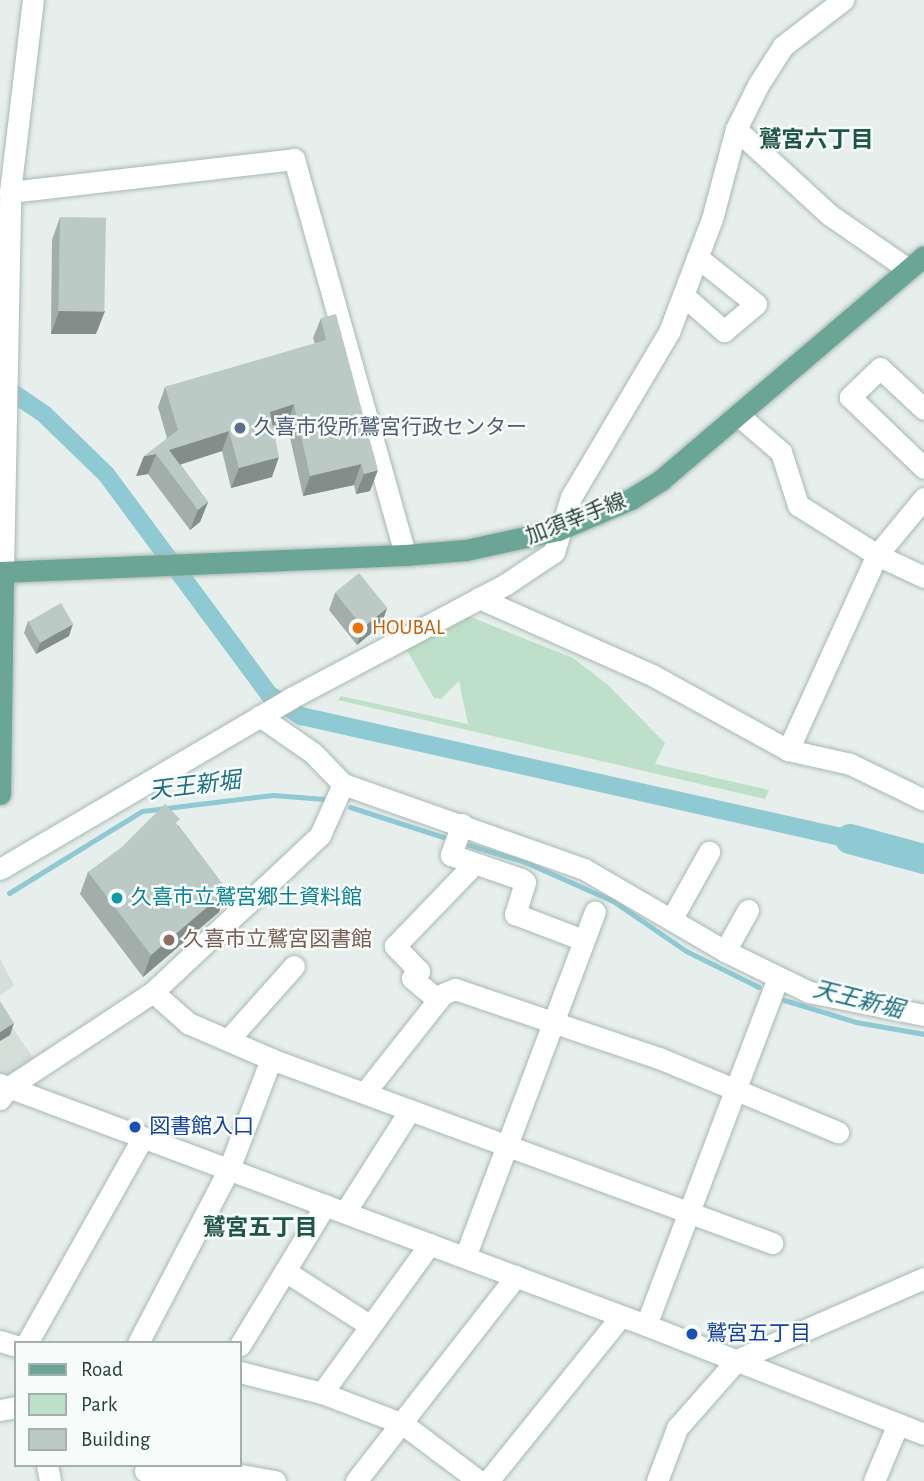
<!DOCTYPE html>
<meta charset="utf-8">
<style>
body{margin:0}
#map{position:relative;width:924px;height:1481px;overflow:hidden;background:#e6efeb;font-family:"Alegreya Sans","Noto Sans JP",sans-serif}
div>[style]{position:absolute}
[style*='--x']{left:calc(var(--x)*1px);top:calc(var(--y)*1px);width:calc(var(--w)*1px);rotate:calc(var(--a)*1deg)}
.built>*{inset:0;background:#d4dfda}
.green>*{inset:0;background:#bfe0c8}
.stream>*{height:5px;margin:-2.5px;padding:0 2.5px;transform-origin:2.5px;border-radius:2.5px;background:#8ec9d4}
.canal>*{height:18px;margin:-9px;padding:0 9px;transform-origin:9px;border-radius:9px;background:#8ec9d4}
.river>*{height:30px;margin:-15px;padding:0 15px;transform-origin:15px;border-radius:15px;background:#8ec9d4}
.roads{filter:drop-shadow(0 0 2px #a8b8b2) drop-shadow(0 0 2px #a8b8b2)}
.minor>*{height:21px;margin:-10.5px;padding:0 10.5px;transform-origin:10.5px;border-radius:10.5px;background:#fff}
.major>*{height:21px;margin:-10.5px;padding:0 10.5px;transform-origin:10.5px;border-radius:10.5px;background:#6aa596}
.wall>*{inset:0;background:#a1aea9}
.shaded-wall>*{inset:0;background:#838d89}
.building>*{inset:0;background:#bbcac4;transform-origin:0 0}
.dots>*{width:19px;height:19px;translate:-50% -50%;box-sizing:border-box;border:4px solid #f7fbf9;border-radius:50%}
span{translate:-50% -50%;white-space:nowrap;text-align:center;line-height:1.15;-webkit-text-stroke:5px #f7fbf9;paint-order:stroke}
.service-label{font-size:21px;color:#4e5e75}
.left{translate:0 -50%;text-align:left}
.street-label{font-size:21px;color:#24423a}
.food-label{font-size:21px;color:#c56008}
.culture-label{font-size:21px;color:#0d838f}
.education-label{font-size:21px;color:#785e54}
.transit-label{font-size:21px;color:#164399}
.neighbourhood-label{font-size:23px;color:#1f5548;font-weight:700}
.water-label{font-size:23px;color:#1c6f80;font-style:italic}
.legend{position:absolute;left:14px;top:1341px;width:228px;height:126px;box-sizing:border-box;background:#f7fbf9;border:2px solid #a3b1ad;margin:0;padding:9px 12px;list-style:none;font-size:21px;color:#24423a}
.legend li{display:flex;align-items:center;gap:14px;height:35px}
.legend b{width:35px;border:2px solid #a3b1ad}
</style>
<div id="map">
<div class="built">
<div style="clip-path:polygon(0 959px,14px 985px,0 996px)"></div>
<div style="clip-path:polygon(0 1010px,37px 1063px,10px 1081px,0 1077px)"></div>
</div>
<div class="green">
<div style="clip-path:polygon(466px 615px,573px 658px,608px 685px,665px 743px,655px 764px,769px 790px,765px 799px,338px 700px,341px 696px,468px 724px,459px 681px,441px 699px,434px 698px,405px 647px)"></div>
</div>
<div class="stream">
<div style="--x:350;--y:807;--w:98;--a:17.9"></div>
<div style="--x:469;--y:845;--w:59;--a:16.9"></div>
<div style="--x:525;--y:862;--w:96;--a:23.9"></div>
<div style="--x:613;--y:901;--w:88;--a:34.4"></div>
<div style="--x:686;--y:951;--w:81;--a:26.3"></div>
<div style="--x:9;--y:893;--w:156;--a:-31.7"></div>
<div style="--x:142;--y:811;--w:132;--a:-7"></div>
<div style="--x:273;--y:795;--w:51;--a:4.5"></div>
<div style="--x:784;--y:1000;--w:75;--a:17"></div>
<div style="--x:856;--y:1022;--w:69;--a:10"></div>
</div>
<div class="canal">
<div style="--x:0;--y:384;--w:53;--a:34.3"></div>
<div style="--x:44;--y:414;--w:86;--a:44.1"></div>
<div style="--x:106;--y:474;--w:274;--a:53.5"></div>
<div style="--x:269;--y:694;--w:39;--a:35"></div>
<div style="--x:301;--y:716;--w:563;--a:12.63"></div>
</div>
<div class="river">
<div style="--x:850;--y:839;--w:77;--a:15.1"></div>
</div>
<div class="roads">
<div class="minor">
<div style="--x:736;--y:129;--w:127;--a:42.5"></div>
<div style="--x:830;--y:215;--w:95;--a:34.7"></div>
<div style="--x:10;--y:192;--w:286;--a:-6.6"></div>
<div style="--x:294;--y:159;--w:411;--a:74.3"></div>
<div style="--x:683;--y:295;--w:55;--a:41.3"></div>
<div style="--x:724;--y:331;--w:42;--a:-40.2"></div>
<div style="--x:756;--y:304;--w:75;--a:-141.5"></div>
<div style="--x:924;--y:409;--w:60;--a:-137"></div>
<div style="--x:880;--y:368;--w:42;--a:136"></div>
<div style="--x:850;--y:397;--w:103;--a:43.8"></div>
<div style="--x:738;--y:415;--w:57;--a:40.7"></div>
<div style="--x:781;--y:452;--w:56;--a:72.2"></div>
<div style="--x:798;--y:505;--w:93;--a:32.3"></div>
<div style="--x:877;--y:555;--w:52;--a:25.1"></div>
<div style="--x:3;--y:572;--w:380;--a:-88.9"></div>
<div style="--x:10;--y:192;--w:193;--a:-83.2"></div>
<div style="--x:479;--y:598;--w:189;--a:24"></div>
<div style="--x:652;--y:675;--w:155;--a:28.9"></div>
<div style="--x:788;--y:750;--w:64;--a:12.7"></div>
<div style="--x:850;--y:764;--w:82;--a:25.9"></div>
<div style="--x:788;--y:750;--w:214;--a:-65.5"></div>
<div style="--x:877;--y:555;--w:74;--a:-50.5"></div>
<div style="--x:343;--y:784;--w:256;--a:19.4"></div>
<div style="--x:584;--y:869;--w:163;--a:30.2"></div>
<div style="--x:725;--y:951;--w:93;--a:26"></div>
<div style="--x:809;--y:992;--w:117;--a:11.3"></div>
<div style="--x:462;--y:824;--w:33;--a:110"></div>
<div style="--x:451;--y:855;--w:74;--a:18.9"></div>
<div style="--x:521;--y:879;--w:5;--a:37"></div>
<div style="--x:525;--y:882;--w:34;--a:107"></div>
<div style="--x:515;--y:914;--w:73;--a:20.9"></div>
<div style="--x:0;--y:869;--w:338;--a:-30.4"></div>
<div style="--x:291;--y:698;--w:243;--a:-27.9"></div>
<div style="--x:506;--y:584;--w:58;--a:-33.7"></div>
<div style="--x:554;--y:552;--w:58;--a:-72.8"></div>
<div style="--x:571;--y:497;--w:192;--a:-59.3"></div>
<div style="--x:669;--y:332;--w:121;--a:-69.2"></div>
<div style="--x:712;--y:219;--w:93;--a:-75.1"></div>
<div style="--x:736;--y:129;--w:49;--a:-63.4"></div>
<div style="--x:758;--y:85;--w:46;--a:-57.3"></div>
<div style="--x:783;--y:46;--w:76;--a:-37.5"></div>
<div style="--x:672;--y:918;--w:76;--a:-60.7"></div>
<div style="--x:725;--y:951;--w:47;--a:-60.7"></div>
<div style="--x:153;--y:992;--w:47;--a:41.5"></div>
<div style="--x:188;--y:1023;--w:90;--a:23.4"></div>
<div style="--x:271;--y:1059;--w:534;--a:20.17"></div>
<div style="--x:438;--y:1000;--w:34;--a:-140"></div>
<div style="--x:412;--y:978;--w:10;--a:-45"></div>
<div style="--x:419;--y:971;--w:35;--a:-134"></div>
<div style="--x:395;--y:946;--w:114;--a:-46.1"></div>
<div style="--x:228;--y:1040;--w:99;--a:-48.3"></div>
<div style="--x:0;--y:1084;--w:689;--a:20.46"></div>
<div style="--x:646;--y:1325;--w:299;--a:21.4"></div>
<div style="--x:366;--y:1091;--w:124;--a:-51.6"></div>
<div style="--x:443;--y:994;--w:13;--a:-23"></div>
<div style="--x:455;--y:989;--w:215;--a:18.7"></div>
<div style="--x:659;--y:1058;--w:194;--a:22.5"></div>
<div style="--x:0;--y:1099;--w:15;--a:-53"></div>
<div style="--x:9;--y:1087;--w:173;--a:-33.4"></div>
<div style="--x:153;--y:992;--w:229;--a:-43.2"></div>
<div style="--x:320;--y:835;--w:56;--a:-65.7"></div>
<div style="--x:343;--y:784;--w:43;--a:-134.1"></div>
<div style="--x:313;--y:753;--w:65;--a:-145.1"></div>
<div style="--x:345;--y:1212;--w:121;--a:-57.5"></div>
<div style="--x:465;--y:1257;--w:369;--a:-69.4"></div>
<div style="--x:285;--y:1271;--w:100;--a:32.7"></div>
<div style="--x:646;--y:1325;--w:372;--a:-69.2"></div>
<div style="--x:0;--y:1341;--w:17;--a:17"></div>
<div style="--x:27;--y:1343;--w:236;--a:-60.6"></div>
<div style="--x:138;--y:1343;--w:196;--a:-62.4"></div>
<div style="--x:229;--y:1169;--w:118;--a:-69.1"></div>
<div style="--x:240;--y:1345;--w:164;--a:-58.7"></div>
<div style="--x:240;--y:1372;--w:85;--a:14.4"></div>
<div style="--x:322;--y:1393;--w:87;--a:20.9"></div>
<div style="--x:403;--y:1424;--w:95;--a:36.9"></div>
<div style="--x:322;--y:1393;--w:184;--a:-54.1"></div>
<div style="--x:0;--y:1410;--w:16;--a:-11"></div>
<div style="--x:47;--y:1465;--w:16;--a:79"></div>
<div style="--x:145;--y:1471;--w:67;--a:-0.9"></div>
<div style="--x:212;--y:1470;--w:64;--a:9.9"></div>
<div style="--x:356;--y:1481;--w:260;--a:-52"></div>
<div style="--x:488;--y:1481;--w:212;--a:-51.1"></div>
<div style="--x:657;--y:1481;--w:57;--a:-69.3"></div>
<div style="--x:677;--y:1428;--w:91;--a:-48.6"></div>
<div style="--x:737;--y:1360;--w:204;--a:-23.7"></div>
<div style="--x:874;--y:1481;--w:62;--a:-67.2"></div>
</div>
<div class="major">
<div style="--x:0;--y:572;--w:405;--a:-2.4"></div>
<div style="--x:405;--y:555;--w:61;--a:-4.7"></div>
<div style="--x:466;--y:550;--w:94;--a:-12.3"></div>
<div style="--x:558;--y:530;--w:79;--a:-23"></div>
<div style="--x:631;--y:499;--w:36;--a:-32"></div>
<div style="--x:661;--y:480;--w:345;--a:-40.4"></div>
<div style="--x:0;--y:794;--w:222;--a:-89.2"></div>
</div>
</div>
<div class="wall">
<div style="clip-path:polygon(60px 217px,96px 334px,51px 334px,52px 240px)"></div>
<div style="clip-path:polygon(321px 318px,370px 491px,356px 494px,354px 485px,303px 496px,287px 424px,274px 429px,272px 477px,231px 488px,222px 451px,180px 464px,208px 502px,200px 522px,190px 530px,148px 474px,136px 476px,167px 438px,158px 407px,165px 387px,315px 344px,313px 338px)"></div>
<div style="clip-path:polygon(335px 593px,387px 608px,381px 625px,357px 645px,329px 610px)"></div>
<div style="clip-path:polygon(28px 621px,69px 636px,36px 654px,24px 633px)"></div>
<div style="clip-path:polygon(178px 825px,227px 890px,219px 912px,143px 977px,80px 894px,88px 872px)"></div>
</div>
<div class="shaded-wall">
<div style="clip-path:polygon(59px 311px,105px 311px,96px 334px,51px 334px)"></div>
<div style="clip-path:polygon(294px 404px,287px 424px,263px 432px,270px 412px)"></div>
<div style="clip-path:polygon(229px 431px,222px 451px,167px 469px,169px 450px)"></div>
<div style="clip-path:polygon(156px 454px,148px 474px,136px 476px,144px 456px)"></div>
<div style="clip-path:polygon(279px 457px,272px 477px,231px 488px,239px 468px)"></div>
<div style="clip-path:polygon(361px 464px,354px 485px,303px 496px,310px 476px)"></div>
<div style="clip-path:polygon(378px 470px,370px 491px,356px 494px,364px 474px)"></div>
<div style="clip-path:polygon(208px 502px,200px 522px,190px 530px,198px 510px)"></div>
<div style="clip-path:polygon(387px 608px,381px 625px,357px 645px,363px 627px)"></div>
<div style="clip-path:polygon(73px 624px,69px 636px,36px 654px,40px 643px)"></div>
<div style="clip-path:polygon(227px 890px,219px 912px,143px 977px,151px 955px)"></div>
<div style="clip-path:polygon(14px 1023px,10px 1035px,0 1041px,0 1032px)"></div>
</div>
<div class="building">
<div style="left:60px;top:217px;width:46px;height:94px;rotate:1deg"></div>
<div style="clip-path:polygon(336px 314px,378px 470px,364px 474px,361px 464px,310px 476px,294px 404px,270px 412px,279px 457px,239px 468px,229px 431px,169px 450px,208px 502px,198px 510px,156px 454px,144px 456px,178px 430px,165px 387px,326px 340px,321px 318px)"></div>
<div style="left:359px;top:573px;width:45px;height:31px;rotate:51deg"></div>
<div style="left:61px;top:603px;width:24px;height:38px;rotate:60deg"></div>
<div style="clip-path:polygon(165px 804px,180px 819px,176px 823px,227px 890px,151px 955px,88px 872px,122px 847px)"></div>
<div style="clip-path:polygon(0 1001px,14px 1023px,0 1032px)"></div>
</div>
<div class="dots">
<div style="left:240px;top:428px;background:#5c6f8a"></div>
<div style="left:358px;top:628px;background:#e8710a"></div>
<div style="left:117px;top:898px;background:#0f9aa8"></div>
<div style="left:169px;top:940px;background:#8d6e63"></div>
<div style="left:135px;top:1127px;background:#1a4fb4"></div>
<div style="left:692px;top:1334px;background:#1a4fb4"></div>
</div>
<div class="service-label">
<span class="left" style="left:254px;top:428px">久喜市役所鷲宮行政センター</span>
</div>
<div class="street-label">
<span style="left:576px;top:519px;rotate:-21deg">加須幸手線</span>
</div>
<div class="food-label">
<span class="left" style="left:372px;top:628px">HOUBAL</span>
</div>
<div class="culture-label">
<span class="left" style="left:131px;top:898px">久喜市立鷲宮郷土資料館</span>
</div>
<div class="education-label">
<span class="left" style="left:183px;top:940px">久喜市立鷲宮図書館</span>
</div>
<div class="transit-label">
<span class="left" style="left:149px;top:1127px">図書館入口</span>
<span class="left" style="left:706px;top:1334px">鷲宮五丁目</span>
</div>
<div class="neighbourhood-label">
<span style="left:816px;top:141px">鷲宮六丁目</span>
<span style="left:260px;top:1229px">鷲宮五丁目</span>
</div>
<div class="water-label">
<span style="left:195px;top:787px;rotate:-7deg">天王新堀</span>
<span style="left:858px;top:1001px;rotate:14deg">天王新堀</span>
</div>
<ul class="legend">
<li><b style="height:9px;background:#6aa596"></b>Road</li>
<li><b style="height:19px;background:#bfe0c8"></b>Park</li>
<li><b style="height:19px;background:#bbcac4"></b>Building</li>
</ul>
</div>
